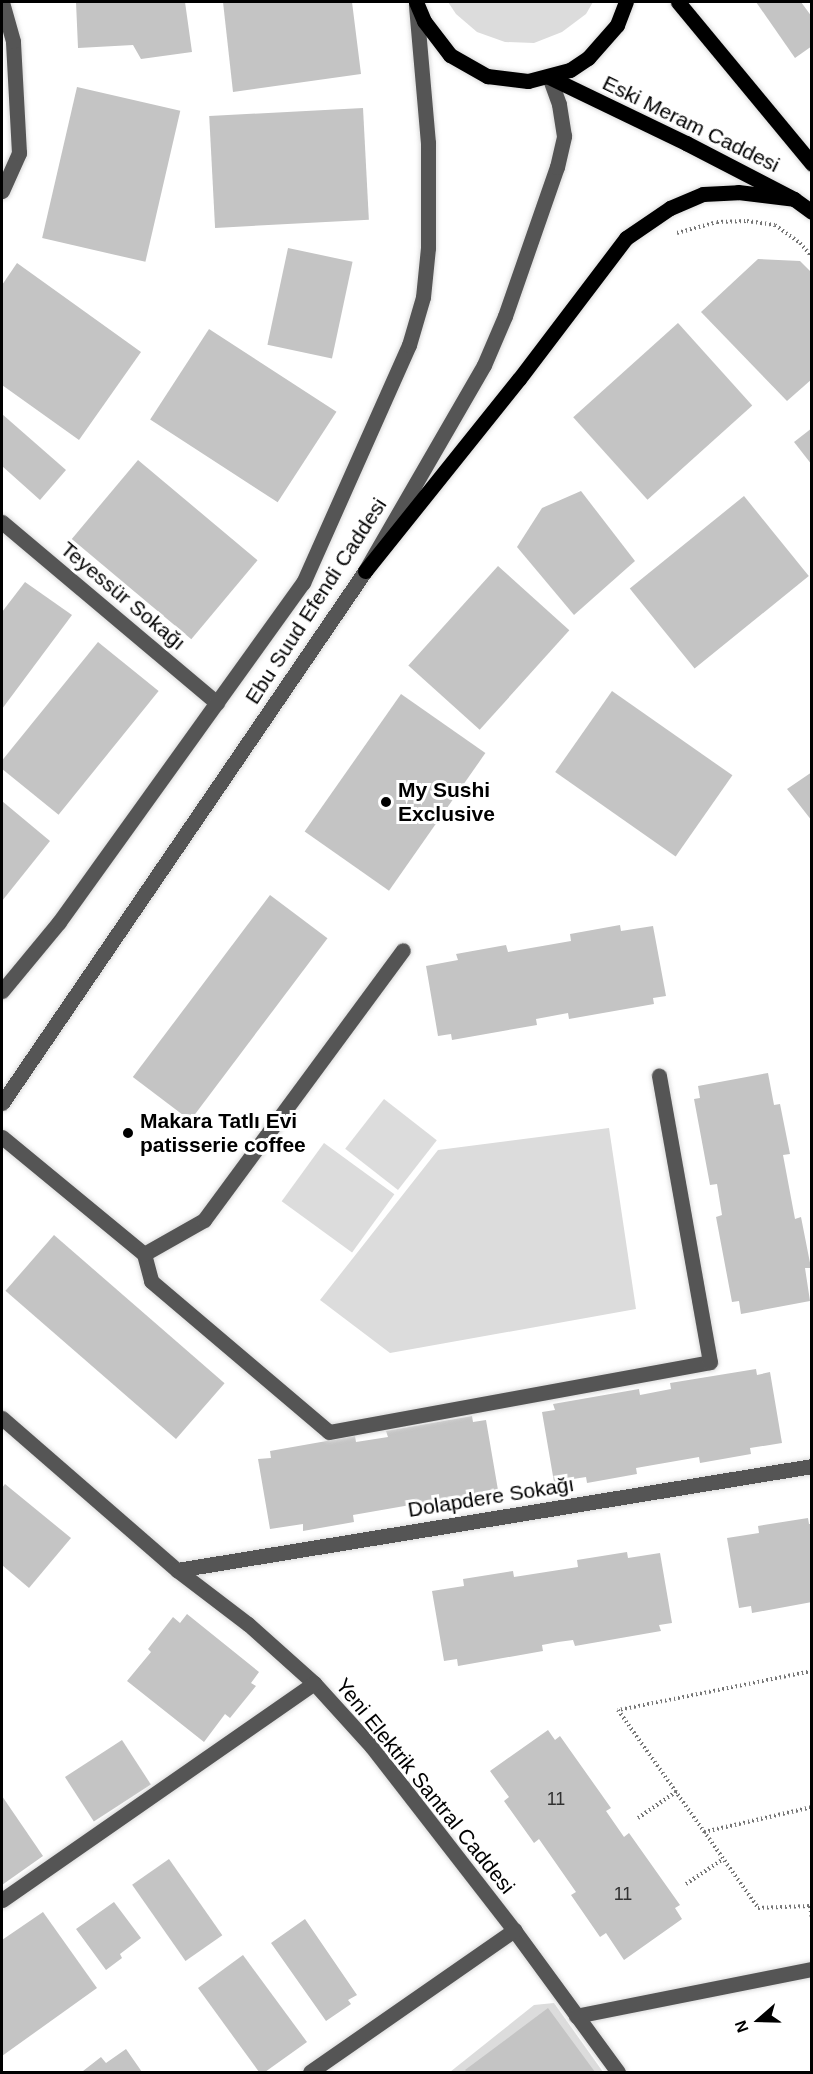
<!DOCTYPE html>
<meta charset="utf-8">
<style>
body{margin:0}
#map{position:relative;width:813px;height:2074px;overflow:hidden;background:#fff;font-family:Helvetica,sans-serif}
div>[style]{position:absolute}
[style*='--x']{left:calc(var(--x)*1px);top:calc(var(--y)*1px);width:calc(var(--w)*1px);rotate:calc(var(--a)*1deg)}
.green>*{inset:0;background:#dcdcdc;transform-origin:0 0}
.building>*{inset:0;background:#c4c4c4;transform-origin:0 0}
.path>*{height:4px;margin-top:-2px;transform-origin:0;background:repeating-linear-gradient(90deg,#777 0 1.5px,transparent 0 4.5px)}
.roads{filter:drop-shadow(0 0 2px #dbdbdb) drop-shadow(0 0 2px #dbdbdb)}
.minor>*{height:15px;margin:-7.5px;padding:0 7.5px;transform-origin:7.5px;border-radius:7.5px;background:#555}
.major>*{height:15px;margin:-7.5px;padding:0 7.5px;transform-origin:7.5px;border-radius:7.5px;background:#000}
.dots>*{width:16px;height:16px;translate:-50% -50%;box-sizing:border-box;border:3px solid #fff;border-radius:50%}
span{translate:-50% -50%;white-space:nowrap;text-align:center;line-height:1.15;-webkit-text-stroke:6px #fff;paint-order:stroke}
.number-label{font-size:18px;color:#313131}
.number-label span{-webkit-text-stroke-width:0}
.street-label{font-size:21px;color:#000}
.poi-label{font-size:21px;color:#000;font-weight:700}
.left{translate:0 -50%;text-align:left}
.frame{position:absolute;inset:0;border:3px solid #000;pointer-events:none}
.north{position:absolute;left:729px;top:1990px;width:60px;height:60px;-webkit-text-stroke:4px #fff;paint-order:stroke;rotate:250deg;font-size:16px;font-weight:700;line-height:24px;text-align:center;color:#000}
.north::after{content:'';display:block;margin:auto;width:21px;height:27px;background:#000;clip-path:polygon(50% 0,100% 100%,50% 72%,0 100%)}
</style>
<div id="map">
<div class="green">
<div style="clip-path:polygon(448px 2px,593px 2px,586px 14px,562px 32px,534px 43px,505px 42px,477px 32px,456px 14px)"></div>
<div style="left:384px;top:1099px;width:67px;height:63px;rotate:38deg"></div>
<div style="clip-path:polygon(609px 1128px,636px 1309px,390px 1353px,320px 1300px,438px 1150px)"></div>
<div style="left:324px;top:1143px;width:87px;height:72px;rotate:36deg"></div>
<div style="clip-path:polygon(554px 2003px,603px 2072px,450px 2072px,534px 2005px)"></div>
</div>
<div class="building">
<div style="clip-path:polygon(76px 2px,185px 2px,192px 52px,141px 59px,133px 45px,78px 48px)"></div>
<div style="clip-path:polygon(223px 2px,352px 2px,361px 74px,233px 92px)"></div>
<div style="clip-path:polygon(756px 2px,801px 2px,812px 17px,812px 46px,795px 58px)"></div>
<div style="left:77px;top:87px;width:106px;height:155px;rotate:13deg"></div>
<div style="left:363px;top:108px;width:112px;height:154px;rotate:87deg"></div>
<div style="left:288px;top:248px;width:66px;height:99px;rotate:12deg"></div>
<div style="clip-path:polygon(758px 259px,800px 261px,812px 273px,812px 379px,787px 401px,701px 312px)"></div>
<div style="clip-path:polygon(17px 263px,141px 352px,79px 440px,2px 385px,2px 285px)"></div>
<div style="left:678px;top:323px;width:111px;height:141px;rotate:48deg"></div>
<div style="left:209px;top:329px;width:152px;height:108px;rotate:33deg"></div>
<div style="clip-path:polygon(2px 414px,66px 470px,40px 500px,2px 466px)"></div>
<div style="clip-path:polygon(812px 428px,812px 465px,794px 442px)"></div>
<div style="left:138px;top:460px;width:156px;height:103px;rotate:40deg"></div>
<div style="clip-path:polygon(581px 491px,635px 561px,574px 615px,517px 547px,542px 508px)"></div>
<div style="left:744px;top:496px;width:103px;height:147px;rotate:51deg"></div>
<div style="left:498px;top:566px;width:96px;height:134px;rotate:42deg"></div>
<div style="clip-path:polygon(25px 582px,72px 615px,2px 709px,2px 612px)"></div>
<div style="left:98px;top:642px;width:78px;height:159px;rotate:39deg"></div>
<div style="left:612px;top:691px;width:147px;height:99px;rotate:35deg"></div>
<div style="left:401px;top:694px;width:103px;height:168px;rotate:35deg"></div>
<div style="clip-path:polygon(812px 772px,812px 821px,787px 789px)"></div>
<div style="clip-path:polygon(2px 801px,50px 841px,2px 901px)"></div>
<div style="left:270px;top:895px;width:72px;height:228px;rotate:37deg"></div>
<div style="clip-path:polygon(620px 925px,621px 931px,653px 926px,666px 996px,653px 998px,654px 1004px,569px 1019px,568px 1013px,536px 1019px,537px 1025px,452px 1040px,451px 1034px,438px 1036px,426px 966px,458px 960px,456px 954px,506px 945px,508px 952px,571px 941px,570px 934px)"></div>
<div style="clip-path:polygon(768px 1073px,774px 1105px,780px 1104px,790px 1154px,783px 1155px,795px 1219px,801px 1217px,811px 1268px,805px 1268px,810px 1301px,741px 1314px,739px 1301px,732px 1302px,716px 1217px,722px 1215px,717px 1184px,710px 1185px,694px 1099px,700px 1098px,698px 1086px)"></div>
<div style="left:54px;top:1235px;width:226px;height:74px;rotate:41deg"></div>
<div style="clip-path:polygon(756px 1369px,757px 1375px,770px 1372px,782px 1443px,750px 1448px,751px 1454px,700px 1463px,699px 1457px,636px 1468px,637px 1474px,587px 1483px,586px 1477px,554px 1482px,542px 1412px,555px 1410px,553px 1404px,639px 1389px,640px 1395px,671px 1389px,670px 1383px)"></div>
<div style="clip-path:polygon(472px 1416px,473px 1422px,486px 1420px,498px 1490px,466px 1495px,467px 1502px,417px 1511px,416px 1504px,353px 1515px,354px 1522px,303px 1531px,303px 1524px,270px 1529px,258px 1459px,271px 1458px,270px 1451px,355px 1436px,356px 1442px,388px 1437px,386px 1431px)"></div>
<div style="clip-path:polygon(5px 1484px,71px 1538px,29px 1588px,2px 1565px,2px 1488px)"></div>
<div style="clip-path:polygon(808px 1518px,809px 1524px,812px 1524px,812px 1602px,752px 1613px,751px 1606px,739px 1608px,727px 1538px,759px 1533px,758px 1526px)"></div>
<div style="clip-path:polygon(627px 1552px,628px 1558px,660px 1553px,672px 1623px,659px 1625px,661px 1631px,575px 1646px,573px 1640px,558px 1642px,542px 1645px,543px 1651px,458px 1666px,457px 1659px,444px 1661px,432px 1591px,464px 1586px,463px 1579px,513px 1571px,514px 1577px,578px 1567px,577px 1560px)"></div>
<div style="clip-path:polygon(187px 1614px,259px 1672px,251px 1683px,256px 1686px,230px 1718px,225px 1714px,204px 1742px,127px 1681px,151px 1652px,148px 1649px,173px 1617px,180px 1623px)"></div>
<div style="clip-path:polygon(548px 1730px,555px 1740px,560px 1736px,611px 1808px,606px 1811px,624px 1837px,629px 1833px,680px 1905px,675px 1908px,682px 1919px,624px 1960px,606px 1933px,600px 1937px,571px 1895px,576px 1892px,539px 1839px,534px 1843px,504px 1801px,509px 1797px,490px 1771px)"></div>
<div style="left:122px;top:1740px;width:53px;height:68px;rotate:57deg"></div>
<div style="clip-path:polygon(2px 1796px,43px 1856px,2px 1885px)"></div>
<div style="left:169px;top:1859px;width:93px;height:45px;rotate:55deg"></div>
<div style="clip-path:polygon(114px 1902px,141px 1938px,120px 1954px,122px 1958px,106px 1970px,76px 1929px)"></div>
<div style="clip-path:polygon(43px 1912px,97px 1988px,2px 2056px,2px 1940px)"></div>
<div style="clip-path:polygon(305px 1919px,357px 1995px,348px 2000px,351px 2004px,326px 2021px,271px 1943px)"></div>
<div style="clip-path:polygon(243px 1955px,307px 2042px,265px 2072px,259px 2072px,198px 1988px)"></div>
<div style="clip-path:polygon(548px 2008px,595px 2072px,467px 2072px,465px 2070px)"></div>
<div style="clip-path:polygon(126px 2049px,142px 2072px,83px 2071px,101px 2057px,106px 2063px)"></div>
</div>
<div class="path">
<div style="--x:677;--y:233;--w:41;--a:-15.4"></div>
<div style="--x:717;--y:222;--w:30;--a:-2"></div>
<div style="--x:747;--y:221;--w:28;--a:8"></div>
<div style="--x:775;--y:225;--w:31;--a:36"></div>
<div style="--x:800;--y:243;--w:18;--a:49"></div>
<div style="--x:812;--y:1671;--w:198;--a:168.6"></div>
<div style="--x:618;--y:1710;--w:242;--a:54.7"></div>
<div style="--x:758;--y:1908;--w:52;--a:-2.2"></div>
<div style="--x:810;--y:1906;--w:13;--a:81"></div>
<div style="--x:638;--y:1818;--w:47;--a:-34.7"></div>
<div style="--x:704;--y:1832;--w:111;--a:-13"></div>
<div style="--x:686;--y:1884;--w:45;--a:-34"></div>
</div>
<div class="roads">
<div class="minor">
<div style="--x:2;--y:191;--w:42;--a:-65.9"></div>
<div style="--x:19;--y:153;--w:112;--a:-93.1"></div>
<div style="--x:13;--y:41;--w:41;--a:-105.8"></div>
<div style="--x:2;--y:522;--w:281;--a:40.1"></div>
<div style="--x:2;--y:991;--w:89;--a:-50.4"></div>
<div style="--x:59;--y:922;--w:418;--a:-54.3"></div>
<div style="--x:303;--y:583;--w:261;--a:-66"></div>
<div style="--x:409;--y:345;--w:50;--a:-73.7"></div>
<div style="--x:423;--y:297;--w:49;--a:-84.2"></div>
<div style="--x:428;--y:248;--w:105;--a:-90"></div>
<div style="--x:428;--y:143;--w:139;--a:-95"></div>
<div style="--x:2;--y:1103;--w:644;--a:-55.69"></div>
<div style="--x:365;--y:571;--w:238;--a:-60"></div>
<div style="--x:484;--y:365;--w:53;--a:-66.8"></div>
<div style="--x:505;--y:316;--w:158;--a:-70.8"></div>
<div style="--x:557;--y:167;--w:32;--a:-77"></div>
<div style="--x:564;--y:136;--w:32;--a:-99"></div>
<div style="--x:559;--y:104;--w:29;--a:-110"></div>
<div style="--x:2;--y:1137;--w:184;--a:39.5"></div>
<div style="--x:144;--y:1254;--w:28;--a:75"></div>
<div style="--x:151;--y:1281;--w:233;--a:40.3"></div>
<div style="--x:329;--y:1432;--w:387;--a:-10.4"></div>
<div style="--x:710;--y:1362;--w:291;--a:-100.1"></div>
<div style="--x:144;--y:1254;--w:69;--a:-29.5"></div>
<div style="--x:204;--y:1220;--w:335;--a:-53.6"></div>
<div style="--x:2;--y:1418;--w:232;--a:41"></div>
<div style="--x:177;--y:1570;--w:89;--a:37.3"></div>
<div style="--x:248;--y:1624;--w:89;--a:41.8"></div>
<div style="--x:314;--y:1683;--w:86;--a:47.8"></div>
<div style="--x:372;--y:1747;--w:232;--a:52.2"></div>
<div style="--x:514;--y:1930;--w:176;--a:53.8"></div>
<div style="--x:177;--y:1570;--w:643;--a:-9.3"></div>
<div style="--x:2;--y:1900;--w:380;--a:-34.8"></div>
<div style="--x:576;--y:2016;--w:241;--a:-11.3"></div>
<div style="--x:310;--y:2072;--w:249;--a:-34.8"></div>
</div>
<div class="major">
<div style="--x:416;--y:2;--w:21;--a:67"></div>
<div style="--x:424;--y:21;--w:43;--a:52.6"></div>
<div style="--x:450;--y:55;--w:43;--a:29.6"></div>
<div style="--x:487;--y:76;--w:41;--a:7"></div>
<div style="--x:528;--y:81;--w:43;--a:-14.7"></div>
<div style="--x:570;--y:70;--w:22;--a:-34"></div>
<div style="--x:588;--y:58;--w:44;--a:-48.7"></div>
<div style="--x:617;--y:25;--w:25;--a:-69"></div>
<div style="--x:678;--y:2;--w:210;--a:50.4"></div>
<div style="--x:549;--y:77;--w:152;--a:25.7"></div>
<div style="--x:686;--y:143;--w:122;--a:27.4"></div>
<div style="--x:794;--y:199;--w:22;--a:36"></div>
<div style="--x:365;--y:571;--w:246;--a:-51.3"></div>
<div style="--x:519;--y:379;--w:177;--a:-52.8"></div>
<div style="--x:626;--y:238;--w:53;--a:-34.3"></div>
<div style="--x:670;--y:208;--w:36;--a:-23"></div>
<div style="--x:703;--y:194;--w:35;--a:-3"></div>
<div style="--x:738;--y:192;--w:56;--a:7.1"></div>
</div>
</div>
<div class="dots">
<div style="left:386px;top:802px;background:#000"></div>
<div style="left:128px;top:1133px;background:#000"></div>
</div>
<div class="number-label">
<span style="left:556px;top:1799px">11</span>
<span style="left:623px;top:1894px">11</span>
</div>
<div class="street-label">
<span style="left:691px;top:124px;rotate:26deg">Eski Meram Caddesi</span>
<span style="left:123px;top:596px;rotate:40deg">Teyessür Sokağı</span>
<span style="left:316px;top:601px;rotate:-57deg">Ebu Suud Efendi Caddesi</span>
<span style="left:491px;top:1497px;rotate:-9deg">Dolapdere Sokağı</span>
<span style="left:425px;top:1786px;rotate:51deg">Yeni Elektrik Santral Caddesi</span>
</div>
<div class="poi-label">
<span class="left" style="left:398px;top:802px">My Sushi<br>Exclusive</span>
<span class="left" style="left:140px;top:1133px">Makara Tatlı Evi<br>patisserie coffee</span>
</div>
<div class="frame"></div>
<div class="north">N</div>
</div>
